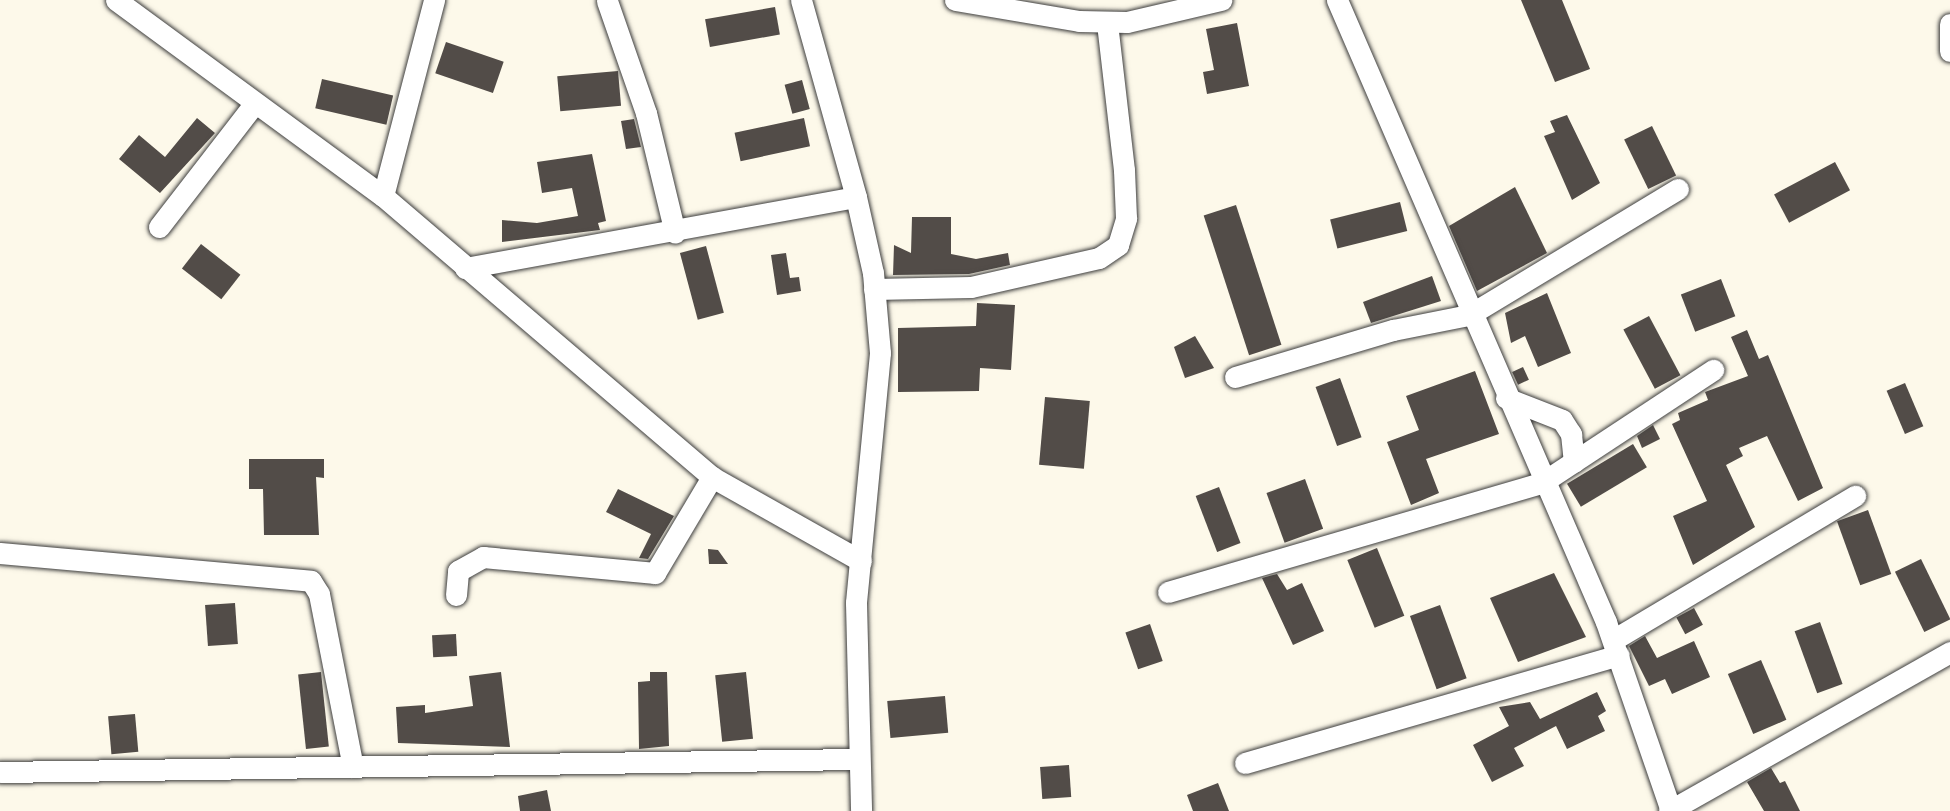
<!DOCTYPE html>
<style>
body{margin:0}
#map{position:relative;width:1950px;height:811px;overflow:hidden;background:#fdf9ea;font-family:"PT Serif",serif}
div>[style]{position:absolute}
[style*='--x']{left:calc(var(--x)*1px);top:calc(var(--y)*1px);width:calc(var(--w)*1px);rotate:calc(var(--a)*1deg)}
.building>*{inset:0;background:#524c48;transform-origin:0 0}
.roads{filter:drop-shadow(0 0 2px #3d3d3d) drop-shadow(0 0 2px #3d3d3d)}
.minor>*{height:21px;margin:-10.5px;padding:0 10.5px;transform-origin:10.5px;border-radius:10.5px;background:#fff}
span{translate:-50% -50%;white-space:nowrap;text-align:center;line-height:1.15;-webkit-text-stroke:7px #fff;paint-order:stroke}
</style>
<div id="map">
<div class="building">
<div style="clip-path:polygon(1521px 0,1562px 0,1590px 69px,1555px 82px)"></div>
<div style="left:775px;top:7px;width:28px;height:71px;rotate:80deg"></div>
<div style="clip-path:polygon(1237px 23px,1249px 86px,1207px 94px,1203px 72px,1214px 70px,1206px 29px)"></div>
<div style="left:446px;top:42px;width:61px;height:33px;rotate:19deg"></div>
<div style="left:618px;top:71px;width:35px;height:61px;rotate:85deg"></div>
<div style="left:322px;top:79px;width:73px;height:30px;rotate:13deg"></div>
<div style="left:802px;top:80px;width:30px;height:18px;rotate:75deg"></div>
<div style="clip-path:polygon(1567px 115px,1600px 183px,1572px 200px,1544px 136px,1555px 132px,1550px 121px)"></div>
<div style="clip-path:polygon(197px 118px,215px 133px,160px 193px,119px 159px,139px 135px,165px 157px)"></div>
<div style="left:804px;top:118px;width:29px;height:71px;rotate:78deg"></div>
<div style="clip-path:polygon(634px 119px,641px 147px,626px 149px,621px 121px)"></div>
<div style="left:1652px;top:126px;width:55px;height:31px;rotate:64deg"></div>
<div style="clip-path:polygon(592px 154px,606px 221px,598px 223px,600px 230px,502px 242px,502px 220px,537px 223px,578px 216px,572px 188px,542px 193px,537px 162px)"></div>
<div style="left:1835px;top:162px;width:32px;height:69px;rotate:62deg"></div>
<div style="clip-path:polygon(1515px 187px,1547px 253px,1477px 291px,1449px 226px)"></div>
<div style="left:1400px;top:202px;width:30px;height:72px;rotate:76deg"></div>
<div style="left:1236px;top:205px;width:147px;height:34px;rotate:72deg"></div>
<div style="clip-path:polygon(912px 217px,951px 217px,951px 254px,976px 259px,1008px 253px,1010px 265px,969px 274px,893px 275px,894px 245px,911px 253px)"></div>
<div style="left:201px;top:244px;width:50px;height:31px;rotate:38deg"></div>
<div style="left:706px;top:246px;width:69px;height:27px;rotate:75deg"></div>
<div style="clip-path:polygon(786px 253px,790px 278px,799px 277px,801px 291px,777px 295px,771px 255px)"></div>
<div style="clip-path:polygon(1432px 276px,1441px 301px,1371px 323px,1363px 302px)"></div>
<div style="left:1721px;top:279px;width:40px;height:43px;rotate:69deg"></div>
<div style="clip-path:polygon(1547px 293px,1571px 353px,1538px 367px,1525px 336px,1511px 343px,1505px 313px)"></div>
<div style="clip-path:polygon(977px 303px,1015px 305px,1011px 370px,980px 368px,979px 391px,898px 392px,898px 328px,976px 326px)"></div>
<div style="left:1649px;top:316px;width:67px;height:29px;rotate:62deg"></div>
<div style="clip-path:polygon(1747px 330px,1759px 359px,1768px 355px,1823px 488px,1798px 501px,1767px 436px,1739px 448px,1743px 456px,1726px 465px,1755px 527px,1693px 565px,1673px 516px,1707px 501px,1672px 424px,1680px 420px,1678px 413px,1708px 400px,1705px 392px,1748px 376px,1731px 337px)"></div>
<div style="clip-path:polygon(1195px 336px,1214px 368px,1185px 378px,1174px 347px)"></div>
<div style="left:1523px;top:367px;width:14px;height:12px;rotate:65deg"></div>
<div style="clip-path:polygon(1475px 371px,1499px 434px,1426px 459px,1439px 493px,1411px 505px,1387px 442px,1419px 430px,1406px 396px)"></div>
<div style="left:1340px;top:378px;width:63px;height:26px;rotate:70deg"></div>
<div style="left:1905px;top:383px;width:47px;height:20px;rotate:67deg"></div>
<div style="left:1045px;top:397px;width:45px;height:68px;rotate:5deg"></div>
<div style="clip-path:polygon(1653px 425px,1660px 439px,1642px 448px,1637px 436px)"></div>
<div style="left:1633px;top:444px;width:27px;height:77px;rotate:59deg"></div>
<div style="clip-path:polygon(249px 459px,324px 459px,324px 478px,316px 477px,319px 535px,264px 535px,263px 489px,249px 489px)"></div>
<div style="left:1305px;top:479px;width:53px;height:41px;rotate:70deg"></div>
<div style="left:1219px;top:487px;width:60px;height:25px;rotate:69deg"></div>
<div style="clip-path:polygon(618px 489px,674px 516px,648px 559px,639px 558px,651px 534px,606px 512px)"></div>
<div style="left:1868px;top:510px;width:68px;height:33px;rotate:70deg"></div>
<div style="left:1377px;top:548px;width:73px;height:32px;rotate:68deg"></div>
<div style="clip-path:polygon(708px 549px,718px 550px,728px 564px,709px 564px)"></div>
<div style="left:1921px;top:559px;width:67px;height:29px;rotate:64deg"></div>
<div style="clip-path:polygon(1554px 573px,1586px 637px,1518px 662px,1490px 598px)"></div>
<div style="clip-path:polygon(1277px 574px,1287px 590px,1302px 583px,1324px 631px,1293px 645px,1262px 578px)"></div>
<div style="left:235px;top:603px;width:41px;height:30px;rotate:86deg"></div>
<div style="left:1440px;top:605px;width:78px;height:32px;rotate:70deg"></div>
<div style="left:1694px;top:608px;width:19px;height:20px;rotate:62deg"></div>
<div style="left:1820px;top:622px;width:66px;height:27px;rotate:70deg"></div>
<div style="left:1150px;top:624px;width:39px;height:26px;rotate:71deg"></div>
<div style="left:456px;top:634px;width:22px;height:24px;rotate:87deg"></div>
<div style="clip-path:polygon(1645px 636px,1657px 658px,1694px 641px,1710px 677px,1672px 694px,1665px 679px,1649px 686px,1629px 646px)"></div>
<div style="left:1761px;top:660px;width:65px;height:36px;rotate:67deg"></div>
<div style="left:321px;top:672px;width:75px;height:23px;rotate:84deg"></div>
<div style="clip-path:polygon(501px 672px,510px 747px,398px 743px,396px 707px,425px 705px,425px 713px,473px 706px,469px 676px)"></div>
<div style="clip-path:polygon(650px 672px,667px 672px,669px 746px,639px 749px,638px 682px,650px 681px)"></div>
<div style="left:746px;top:672px;width:67px;height:31px;rotate:84deg"></div>
<div style="clip-path:polygon(1597px 692px,1606px 711px,1598px 716px,1605px 731px,1567px 749px,1556px 726px,1514px 748px,1524px 766px,1492px 782px,1473px 745px,1509px 726px,1499px 707px,1530px 702px,1540px 719px)"></div>
<div style="left:945px;top:696px;width:37px;height:58px;rotate:85deg"></div>
<div style="left:135px;top:714px;width:38px;height:27px;rotate:85deg"></div>
<div style="left:1069px;top:765px;width:32px;height:29px;rotate:86deg"></div>
<div style="clip-path:polygon(1771px 768px,1780px 783px,1785px 781px,1800px 811px,1764px 811px,1747px 782px)"></div>
<div style="clip-path:polygon(1218px 783px,1229px 811px,1193px 811px,1187px 795px)"></div>
<div style="clip-path:polygon(547px 790px,551px 811px,520px 811px,518px 796px)"></div>
</div>
<div class="roads">
<div class="minor">
<div style="--x:116;--y:0;--w:331;--a:36.3"></div>
<div style="--x:383;--y:196;--w:203;--a:-75.4"></div>
<div style="--x:801;--y:0;--w:205;--a:74.4"></div>
<div style="--x:856;--y:197;--w:78;--a:77.4"></div>
<div style="--x:873;--y:273;--w:80;--a:85"></div>
<div style="--x:880;--y:353;--w:251;--a:95.5"></div>
<div style="--x:856;--y:603;--w:208;--a:88.6"></div>
<div style="--x:955;--y:0;--w:126;--a:9.6"></div>
<div style="--x:1079;--y:21;--w:48;--a:1.2"></div>
<div style="--x:1127;--y:22;--w:97;--a:-13.2"></div>
<div style="--x:1337;--y:0;--w:678;--a:66.61"></div>
<div style="--x:1606;--y:622;--w:200;--a:71"></div>
<div style="--x:607;--y:1;--w:119;--a:70.8"></div>
<div style="--x:646;--y:113;--w:123;--a:76.4"></div>
<div style="--x:1950;--y:24;--w:27;--a:90"></div>
<div style="--x:383;--y:196;--w:433;--a:40.5"></div>
<div style="--x:712;--y:477;--w:171;--a:29.4"></div>
<div style="--x:159;--y:227;--w:155;--a:-52.3"></div>
<div style="--x:465;--y:268;--w:397;--a:-10.3"></div>
<div style="--x:874;--y:289;--w:97;--a:-1.2"></div>
<div style="--x:971;--y:287;--w:131;--a:-12.8"></div>
<div style="--x:1099;--y:258;--w:23;--a:-34"></div>
<div style="--x:1118;--y:245;--w:28;--a:-73"></div>
<div style="--x:1126;--y:218;--w:48;--a:-92.4"></div>
<div style="--x:1124;--y:170;--w:149;--a:-96.6"></div>
<div style="--x:1235;--y:377;--w:165;--a:-16.6"></div>
<div style="--x:1393;--y:330;--w:77;--a:-11.2"></div>
<div style="--x:1469;--y:315;--w:244;--a:-31.1"></div>
<div style="--x:1506;--y:398;--w:60;--a:21.4"></div>
<div style="--x:1562;--y:420;--w:17;--a:57"></div>
<div style="--x:1571;--y:434;--w:28;--a:84"></div>
<div style="--x:0;--y:553;--w:312;--a:5.1"></div>
<div style="--x:311;--y:581;--w:15;--a:58"></div>
<div style="--x:319;--y:594;--w:176;--a:78.9"></div>
<div style="--x:1168;--y:592;--w:391;--a:-16.3"></div>
<div style="--x:1543;--y:482;--w:204;--a:-33.4"></div>
<div style="--x:456;--y:595;--w:24;--a:-85"></div>
<div style="--x:458;--y:571;--w:29;--a:-29"></div>
<div style="--x:483;--y:557;--w:173;--a:5.3"></div>
<div style="--x:655;--y:573;--w:112;--a:-59.3"></div>
<div style="--x:1613;--y:640;--w:282;--a:-30.8"></div>
<div style="--x:1245;--y:763;--w:389;--a:-16.1"></div>
<div style="--x:0;--y:772;--w:858;--a:-0.87"></div>
<div style="--x:1669;--y:811;--w:323;--a:-29.5"></div>
</div>
</div>
</div>
